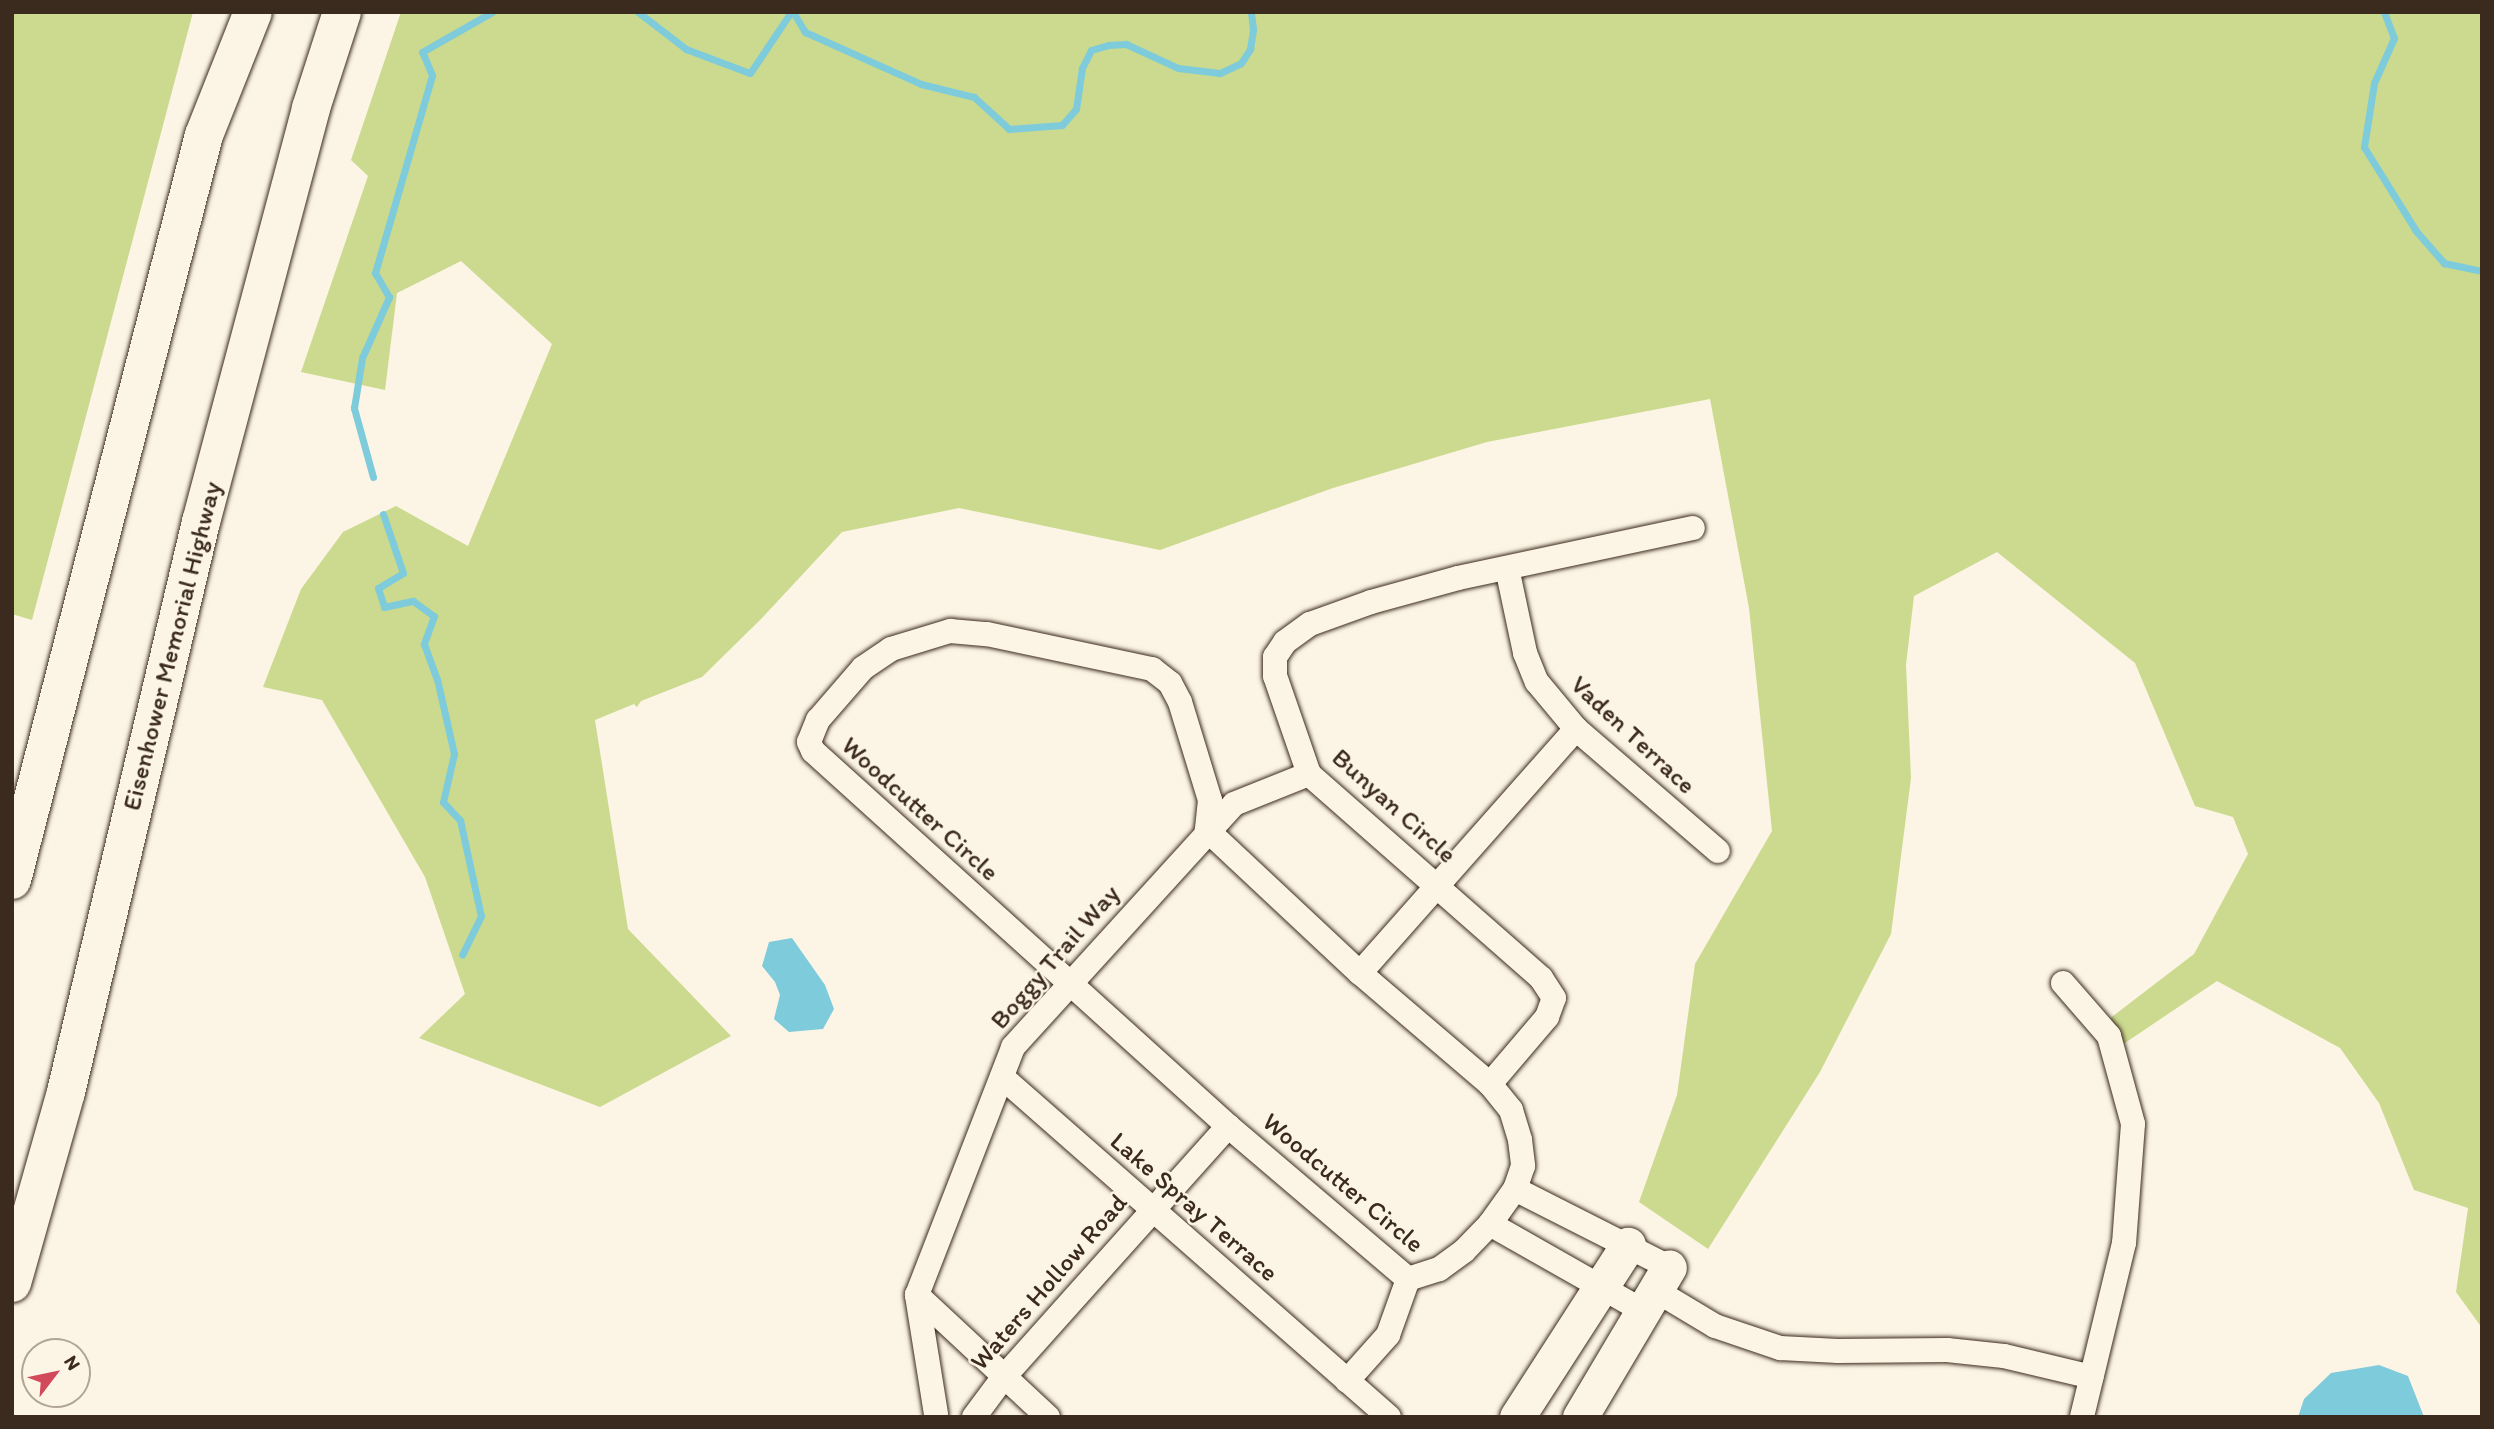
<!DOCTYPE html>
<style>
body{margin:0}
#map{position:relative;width:2494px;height:1429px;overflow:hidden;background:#fcf5e5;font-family:Itim,sans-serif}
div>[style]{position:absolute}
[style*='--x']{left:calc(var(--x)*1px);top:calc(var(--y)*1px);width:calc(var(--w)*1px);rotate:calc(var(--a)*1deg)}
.green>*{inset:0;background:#cbda8e}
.water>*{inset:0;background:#7dcbdb}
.stream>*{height:7px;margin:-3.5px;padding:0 3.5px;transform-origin:3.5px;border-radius:3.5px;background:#7dcbdb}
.roads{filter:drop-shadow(0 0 2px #3b2a1e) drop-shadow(0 0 2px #3b2a1e)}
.street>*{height:24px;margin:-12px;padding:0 12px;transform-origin:12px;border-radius:12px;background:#fcf5e5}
.secondary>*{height:35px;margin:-17.5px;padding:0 17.5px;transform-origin:17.5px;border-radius:17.5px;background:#fcf5e5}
.highway>*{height:38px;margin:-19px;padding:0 19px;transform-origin:19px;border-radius:19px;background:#fcf5e5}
span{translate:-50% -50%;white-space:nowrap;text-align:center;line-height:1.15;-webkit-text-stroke:5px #fcf5e5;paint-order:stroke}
.street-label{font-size:26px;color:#3b2a1e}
.frame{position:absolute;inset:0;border:14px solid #3b2a1e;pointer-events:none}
.north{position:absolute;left:21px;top:1338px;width:70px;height:70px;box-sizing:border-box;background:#fcf5e5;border:2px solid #afa495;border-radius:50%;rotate:58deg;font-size:19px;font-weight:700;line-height:28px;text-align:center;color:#3b2a1e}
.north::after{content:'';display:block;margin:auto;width:24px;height:32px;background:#d1495b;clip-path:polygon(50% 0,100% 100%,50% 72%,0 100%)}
</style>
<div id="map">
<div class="green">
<div style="clip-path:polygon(12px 12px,193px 12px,32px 620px,12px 614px)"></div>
<div style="clip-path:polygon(401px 12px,2482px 12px,2482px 1328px,2456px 1292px,2468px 1208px,2414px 1190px,2379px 1103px,2340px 1048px,2217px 981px,2113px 1051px,2100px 1026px,2194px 954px,2248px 854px,2233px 817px,2195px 806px,2135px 663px,1997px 552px,1914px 596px,1906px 665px,1911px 778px,1891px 934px,1820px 1072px,1708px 1249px,1639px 1202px,1677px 1095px,1695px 964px,1772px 831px,1749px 608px,1710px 399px,1487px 442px,1333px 488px,1160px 550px,959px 508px,842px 532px,762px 618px,702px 677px,641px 701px,637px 707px,634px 704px,595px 720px,628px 929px,731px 1036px,600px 1107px,419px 1038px,465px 994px,425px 877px,322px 700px,263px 687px,301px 589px,343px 532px,396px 506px,468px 546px,552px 344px,461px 261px,397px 293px,385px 390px,301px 372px,368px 176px,351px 160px)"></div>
</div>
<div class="water">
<div style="clip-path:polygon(792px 938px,825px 985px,834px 1009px,823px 1029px,789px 1032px,774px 1019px,780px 995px,775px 982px,762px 966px,769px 942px)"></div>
<div style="clip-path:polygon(2379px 1365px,2408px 1376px,2424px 1417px,2298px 1417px,2304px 1399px,2331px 1373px)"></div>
</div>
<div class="stream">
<div style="--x:638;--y:12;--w:61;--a:37.6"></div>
<div style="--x:686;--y:49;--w:68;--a:20.6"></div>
<div style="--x:750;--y:73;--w:73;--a:-56.1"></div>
<div style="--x:793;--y:12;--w:23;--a:59"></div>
<div style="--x:805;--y:32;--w:127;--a:24.1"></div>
<div style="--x:921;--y:84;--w:55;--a:13.8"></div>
<div style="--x:974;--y:97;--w:47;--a:42.4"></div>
<div style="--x:1009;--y:129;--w:53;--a:-4.3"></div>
<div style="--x:1062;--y:125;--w:21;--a:-49"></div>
<div style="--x:1076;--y:109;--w:41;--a:-81.7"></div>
<div style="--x:1082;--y:68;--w:20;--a:-63"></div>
<div style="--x:1091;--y:50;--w:18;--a:-16"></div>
<div style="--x:1108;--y:45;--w:18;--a:-3"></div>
<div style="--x:1126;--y:44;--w:57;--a:24.8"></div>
<div style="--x:1178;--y:68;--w:42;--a:6.8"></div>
<div style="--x:1220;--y:73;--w:23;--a:-25"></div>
<div style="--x:1241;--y:63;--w:17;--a:-57"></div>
<div style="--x:1250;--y:49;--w:20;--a:-81"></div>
<div style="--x:1253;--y:29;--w:17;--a:-97"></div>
<div style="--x:2384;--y:12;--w:28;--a:69"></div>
<div style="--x:2394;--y:38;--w:49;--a:114"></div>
<div style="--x:2374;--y:83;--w:65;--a:98.9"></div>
<div style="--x:2364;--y:147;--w:99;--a:58.2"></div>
<div style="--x:2416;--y:231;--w:43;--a:48.8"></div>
<div style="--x:2444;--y:263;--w:39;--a:12"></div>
<div style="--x:373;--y:477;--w:72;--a:-105.4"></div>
<div style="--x:354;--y:408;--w:51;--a:-80.9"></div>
<div style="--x:362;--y:358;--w:67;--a:-66.1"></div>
<div style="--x:389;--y:297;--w:28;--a:-120"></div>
<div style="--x:375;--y:273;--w:206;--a:-73.9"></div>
<div style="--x:432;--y:75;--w:25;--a:-113"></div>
<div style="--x:422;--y:52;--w:81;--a:-29.7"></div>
<div style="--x:383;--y:514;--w:62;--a:71.3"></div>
<div style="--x:403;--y:573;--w:29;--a:149"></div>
<div style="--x:378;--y:588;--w:20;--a:72"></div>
<div style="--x:384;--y:607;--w:30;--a:-12"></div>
<div style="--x:413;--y:601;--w:26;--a:36"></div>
<div style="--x:434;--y:616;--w:30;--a:110"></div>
<div style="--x:424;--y:644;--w:37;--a:70"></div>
<div style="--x:437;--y:679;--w:77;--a:77.2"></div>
<div style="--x:454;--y:754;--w:49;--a:102.9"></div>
<div style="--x:443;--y:802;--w:25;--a:47"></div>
<div style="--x:460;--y:820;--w:98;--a:77.7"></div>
<div style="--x:481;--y:916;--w:43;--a:116"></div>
</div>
<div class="roads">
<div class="street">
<div style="--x:1507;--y:568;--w:87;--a:78"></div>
<div style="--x:1525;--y:653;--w:31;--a:68"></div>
<div style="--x:1537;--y:682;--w:61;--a:50.3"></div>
<div style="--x:1576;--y:729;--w:187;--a:40.7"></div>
<div style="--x:950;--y:631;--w:37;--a:5"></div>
<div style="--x:987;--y:634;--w:169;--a:12"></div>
<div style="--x:1152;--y:669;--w:23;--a:38"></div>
<div style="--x:1170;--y:683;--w:21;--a:62"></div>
<div style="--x:1180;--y:702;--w:102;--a:73"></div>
<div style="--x:1210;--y:800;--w:30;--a:96"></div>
<div style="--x:1207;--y:830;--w:209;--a:43.1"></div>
<div style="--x:1360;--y:973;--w:171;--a:40.5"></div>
<div style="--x:1490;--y:1084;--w:33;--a:51"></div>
<div style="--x:1511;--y:1110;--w:31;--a:73"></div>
<div style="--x:1520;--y:1140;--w:26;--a:83"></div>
<div style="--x:1523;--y:1166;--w:24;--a:109"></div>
<div style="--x:1515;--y:1189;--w:43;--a:125.5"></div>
<div style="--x:1490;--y:1224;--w:37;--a:134"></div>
<div style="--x:1464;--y:1251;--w:31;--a:144"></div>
<div style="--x:1439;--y:1269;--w:33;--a:162"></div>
<div style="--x:1408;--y:1279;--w:236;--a:-139.6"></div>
<div style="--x:1228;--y:1126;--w:559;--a:-137.9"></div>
<div style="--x:813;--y:751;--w:10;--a:-114"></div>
<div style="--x:809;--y:742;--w:24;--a:-68"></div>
<div style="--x:818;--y:720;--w:69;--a:-49.1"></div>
<div style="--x:863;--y:668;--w:34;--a:-34"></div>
<div style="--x:891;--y:649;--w:62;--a:-17"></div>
<div style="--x:1360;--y:973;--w:326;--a:-48.5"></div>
<div style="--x:2063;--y:983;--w:70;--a:49"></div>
<div style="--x:2109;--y:1036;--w:91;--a:74.7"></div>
<div style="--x:2133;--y:1124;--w:119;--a:94.3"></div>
<div style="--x:2124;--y:1243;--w:179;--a:103.6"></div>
<div style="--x:1002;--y:1077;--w:515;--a:41.3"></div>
<div style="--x:1490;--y:1084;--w:88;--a:-49.6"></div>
<div style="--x:1547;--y:1017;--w:20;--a:-70"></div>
<div style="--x:1554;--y:998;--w:24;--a:-123"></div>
<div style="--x:1541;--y:978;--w:309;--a:-138.7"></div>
<div style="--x:1309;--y:774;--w:104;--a:-109.1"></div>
<div style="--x:1275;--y:676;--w:19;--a:-90"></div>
<div style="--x:1275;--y:657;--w:18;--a:-56"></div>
<div style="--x:1285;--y:642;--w:31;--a:-36"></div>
<div style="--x:1310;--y:624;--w:65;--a:-19.8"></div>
<div style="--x:1371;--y:602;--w:90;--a:-15.4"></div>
<div style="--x:1458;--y:578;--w:240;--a:-12"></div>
<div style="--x:1515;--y:1189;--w:173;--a:26.9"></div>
<div style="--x:1490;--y:1224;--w:176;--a:29.6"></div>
<div style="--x:1655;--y:1290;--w:70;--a:31"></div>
<div style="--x:1715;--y:1326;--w:69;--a:18.7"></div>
<div style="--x:1780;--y:1348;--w:58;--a:3"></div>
<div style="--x:1838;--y:1351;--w:109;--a:-0.5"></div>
<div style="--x:1947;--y:1350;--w:57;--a:6"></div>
<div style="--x:2004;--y:1356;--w:90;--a:13.4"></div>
<div style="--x:917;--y:1295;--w:179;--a:43"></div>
<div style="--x:1347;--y:1381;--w:62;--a:-48.3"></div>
<div style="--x:1388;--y:1335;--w:59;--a:-70.3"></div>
<div style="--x:936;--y:1414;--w:121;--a:-99.1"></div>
<div style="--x:917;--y:1295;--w:266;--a:-68.8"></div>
<div style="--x:1013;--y:1047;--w:328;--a:-47.7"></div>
<div style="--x:1234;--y:804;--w:81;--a:-21.8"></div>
<div style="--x:974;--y:1417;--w:49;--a:-53.4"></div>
<div style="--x:1003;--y:1378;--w:338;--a:-48.2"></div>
</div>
<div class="secondary">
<div style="--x:1517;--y:1417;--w:205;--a:-57.2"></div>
<div style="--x:1580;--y:1417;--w:174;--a:-59.3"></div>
</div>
<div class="highway">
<div style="--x:12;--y:880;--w:769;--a:-75.55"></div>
<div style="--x:204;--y:135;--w:132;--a:-68.3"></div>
<div style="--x:12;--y:1283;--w:198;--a:-74.2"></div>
<div style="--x:66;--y:1092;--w:586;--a:-76.68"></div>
<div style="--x:201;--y:522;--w:428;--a:-75.1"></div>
<div style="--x:311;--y:108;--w:101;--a:-72.1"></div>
</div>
</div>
<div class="street-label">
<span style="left:172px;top:646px;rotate:-76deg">Eisenhower Memorial Highway</span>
<span style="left:1633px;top:735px;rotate:43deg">Vaden Terrace</span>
<span style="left:1394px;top:806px;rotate:42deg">Bunyan Circle</span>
<span style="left:920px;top:809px;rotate:42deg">Woodcutter Circle</span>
<span style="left:1055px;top:957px;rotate:-49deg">Boggy Trail Way</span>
<span style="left:1343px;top:1183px;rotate:40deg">Woodcutter Circle</span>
<span style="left:1194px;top:1207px;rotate:41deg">Lake Spray Terrace</span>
<span style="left:1049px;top:1282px;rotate:-49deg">Waters Hollow Road</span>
</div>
<div class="frame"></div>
<div class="north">N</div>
</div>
